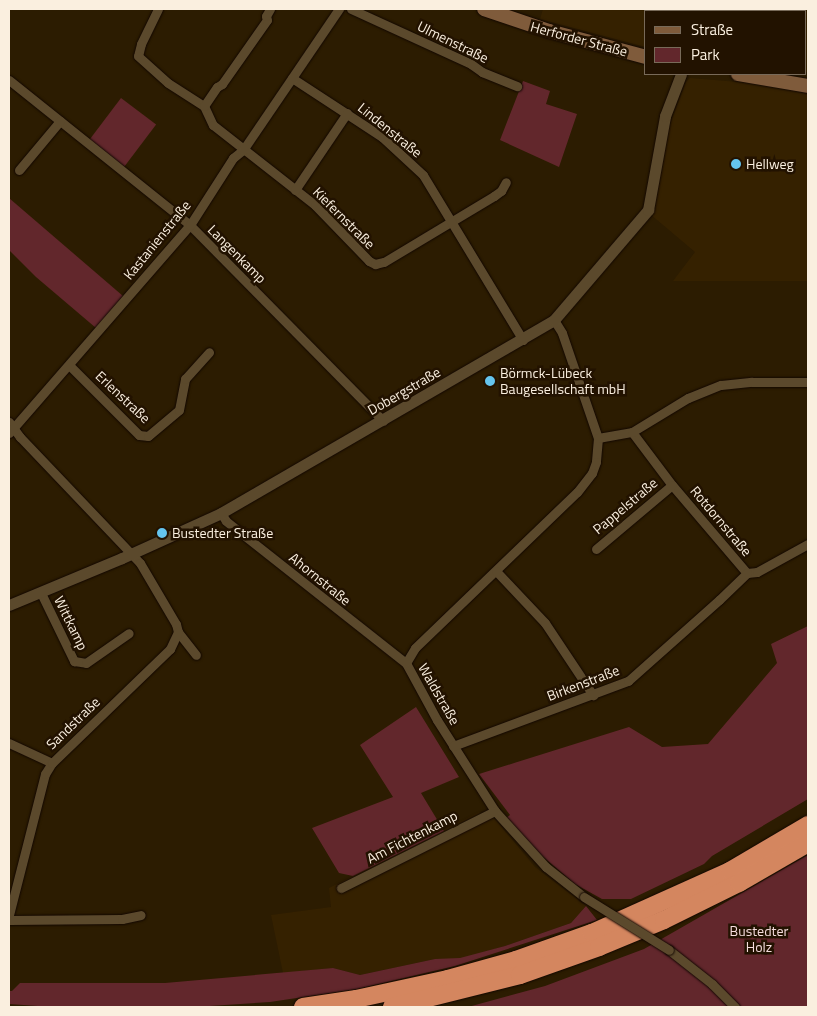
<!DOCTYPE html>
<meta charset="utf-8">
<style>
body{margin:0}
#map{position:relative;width:817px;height:1016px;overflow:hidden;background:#2c1c01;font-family:"Titillium Web",sans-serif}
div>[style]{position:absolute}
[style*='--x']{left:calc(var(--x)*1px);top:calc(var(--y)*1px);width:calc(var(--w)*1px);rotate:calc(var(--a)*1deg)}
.built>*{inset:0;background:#352100}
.green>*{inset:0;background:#62272c;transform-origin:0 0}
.roads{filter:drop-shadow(0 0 1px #120700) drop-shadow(0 0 1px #120700)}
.minor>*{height:9px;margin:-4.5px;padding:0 4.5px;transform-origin:4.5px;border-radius:4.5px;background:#5b492c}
.tertiary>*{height:11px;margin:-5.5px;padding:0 5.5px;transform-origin:5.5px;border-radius:5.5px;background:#5b492c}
.secondary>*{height:14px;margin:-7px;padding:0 7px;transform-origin:7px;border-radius:7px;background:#7f5b3b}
.motorway>*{height:18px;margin:-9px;padding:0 9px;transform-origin:9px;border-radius:9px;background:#d4865f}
.bridges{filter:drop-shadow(0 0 1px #120700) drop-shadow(0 0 1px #120700)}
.minor-bridge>*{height:9px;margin:-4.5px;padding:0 4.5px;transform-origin:4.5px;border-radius:4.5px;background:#5b492c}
.dots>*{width:14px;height:14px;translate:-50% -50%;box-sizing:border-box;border:2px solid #221200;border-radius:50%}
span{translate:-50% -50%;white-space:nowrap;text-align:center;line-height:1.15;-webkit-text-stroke:5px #221200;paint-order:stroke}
.street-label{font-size:14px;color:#faefdf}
.poi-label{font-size:14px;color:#faefdf}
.left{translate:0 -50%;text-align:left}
.park-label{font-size:14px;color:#f5dddd}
.frame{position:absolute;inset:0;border:10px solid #faefdf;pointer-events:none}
.legend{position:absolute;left:644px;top:10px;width:162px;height:65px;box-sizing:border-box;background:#221200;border:1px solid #786a59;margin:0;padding:6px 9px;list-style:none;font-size:15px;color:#faefdf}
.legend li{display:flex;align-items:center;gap:10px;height:25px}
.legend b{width:25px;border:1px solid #786a59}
</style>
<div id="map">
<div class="built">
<div style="clip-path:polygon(543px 9px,808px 9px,808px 72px,806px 72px,806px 11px,646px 11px,646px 47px,540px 19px)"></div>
<div style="clip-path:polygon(690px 78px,763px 84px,808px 94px,808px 281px,673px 281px,695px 252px,650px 214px,666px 135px,686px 82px)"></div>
<div style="clip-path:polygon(479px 812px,493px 817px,535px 867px,586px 906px,571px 923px,505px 946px,460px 959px,435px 959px,360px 975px,333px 968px,283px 973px,271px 915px,331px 907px,329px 888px)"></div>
</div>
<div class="green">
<div style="clip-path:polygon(523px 81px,550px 91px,546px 104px,577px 114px,559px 167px,500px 140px)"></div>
<div style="left:121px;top:98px;width:44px;height:53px;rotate:37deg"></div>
<div style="clip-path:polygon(9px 198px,123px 296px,96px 328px,36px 277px,9px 250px)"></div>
<div style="clip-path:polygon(808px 626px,808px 799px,712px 856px,704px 864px,631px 899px,602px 899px,575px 884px,540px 854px,506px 818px,510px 815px,479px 774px,629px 727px,662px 747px,708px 744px,777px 663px,771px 644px)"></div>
<div style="clip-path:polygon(416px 707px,459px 777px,421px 793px,444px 831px,353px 876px,339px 873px,312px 828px,393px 797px,360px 745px)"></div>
<div style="clip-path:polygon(808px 855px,808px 1007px,468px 1007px,545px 986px,644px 949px)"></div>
<div style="clip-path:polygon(586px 906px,597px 920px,455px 966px,357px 989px,270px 1002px,194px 1007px,52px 1007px,9px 1004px,9px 991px,12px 991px,20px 983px,165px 983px,333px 968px,360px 975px,435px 959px,460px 958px,505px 946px,571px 923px)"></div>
</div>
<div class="roads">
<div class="minor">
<div style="--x:158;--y:9;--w:39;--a:116"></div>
<div style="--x:141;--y:44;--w:12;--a:104"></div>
<div style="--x:138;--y:56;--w:40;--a:42"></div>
<div style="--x:168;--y:83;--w:43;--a:32.6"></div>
<div style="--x:204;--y:106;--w:21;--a:65"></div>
<div style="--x:213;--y:125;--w:130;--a:38.1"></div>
<div style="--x:315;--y:205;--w:78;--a:46"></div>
<div style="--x:369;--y:261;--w:7;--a:27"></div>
<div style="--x:375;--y:264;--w:9;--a:-13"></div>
<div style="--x:384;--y:262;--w:128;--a:-31"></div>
<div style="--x:494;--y:196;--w:9;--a:-36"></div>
<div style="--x:501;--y:191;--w:10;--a:-61"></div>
<div style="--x:351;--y:9;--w:132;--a:24.6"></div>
<div style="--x:471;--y:64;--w:14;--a:36"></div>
<div style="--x:482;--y:72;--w:38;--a:22"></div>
<div style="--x:715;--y:11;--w:3;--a:-45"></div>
<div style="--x:292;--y:78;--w:108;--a:33.2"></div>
<div style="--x:382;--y:137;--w:56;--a:42.8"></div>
<div style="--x:423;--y:175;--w:193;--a:58.8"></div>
<div style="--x:9;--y:80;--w:232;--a:38.7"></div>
<div style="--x:190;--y:225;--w:275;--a:45.4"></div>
<div style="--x:204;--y:106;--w:23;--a:-56"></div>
<div style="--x:217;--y:87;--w:6;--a:-31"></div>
<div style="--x:222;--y:84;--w:78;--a:-54.9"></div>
<div style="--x:267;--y:20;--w:4;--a:-104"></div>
<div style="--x:266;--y:16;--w:8;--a:-60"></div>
<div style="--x:19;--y:170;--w:64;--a:-50.1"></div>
<div style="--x:295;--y:190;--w:93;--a:-56"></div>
<div style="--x:554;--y:320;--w:15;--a:58"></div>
<div style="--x:562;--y:333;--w:111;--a:71.1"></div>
<div style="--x:598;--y:438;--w:24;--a:95"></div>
<div style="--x:596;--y:462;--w:12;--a:110"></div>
<div style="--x:592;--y:473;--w:24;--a:128"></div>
<div style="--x:577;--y:492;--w:225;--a:136.1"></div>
<div style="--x:415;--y:648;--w:17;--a:121"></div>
<div style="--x:406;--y:663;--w:65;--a:61.5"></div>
<div style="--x:437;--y:720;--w:108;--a:57.5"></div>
<div style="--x:495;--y:811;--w:76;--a:47.7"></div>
<div style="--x:546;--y:867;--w:48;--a:38.3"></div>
<div style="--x:69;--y:365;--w:99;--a:45"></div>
<div style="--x:139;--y:435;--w:9;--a:6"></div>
<div style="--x:148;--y:436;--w:40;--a:-40"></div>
<div style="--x:179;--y:410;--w:32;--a:-79"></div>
<div style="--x:185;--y:379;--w:36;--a:-48"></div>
<div style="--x:9;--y:422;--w:19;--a:54"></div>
<div style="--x:20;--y:437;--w:174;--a:46.4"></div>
<div style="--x:140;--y:563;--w:71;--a:59.5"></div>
<div style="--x:176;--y:624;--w:8;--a:76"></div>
<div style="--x:178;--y:632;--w:29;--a:52"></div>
<div style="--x:632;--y:432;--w:66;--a:53"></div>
<div style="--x:672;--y:485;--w:116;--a:49.6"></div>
<div style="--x:747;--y:573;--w:10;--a:-6"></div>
<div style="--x:757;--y:572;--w:58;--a:-28.8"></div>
<div style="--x:9;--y:433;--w:276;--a:-49"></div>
<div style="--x:190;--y:225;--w:80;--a:-57.3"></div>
<div style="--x:233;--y:158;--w:13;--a:-39"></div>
<div style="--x:243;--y:150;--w:171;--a:-55.8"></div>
<div style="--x:598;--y:438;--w:35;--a:-10"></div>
<div style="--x:632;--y:432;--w:66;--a:-31.3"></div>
<div style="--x:688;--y:398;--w:35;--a:-22"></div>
<div style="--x:721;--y:385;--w:31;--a:-6"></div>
<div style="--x:752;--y:382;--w:56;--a:0"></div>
<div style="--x:221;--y:513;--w:9;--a:58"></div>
<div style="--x:226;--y:521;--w:229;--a:38.3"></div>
<div style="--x:596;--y:549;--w:99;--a:-40.1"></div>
<div style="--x:496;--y:571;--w:71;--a:46.7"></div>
<div style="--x:545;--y:623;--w:87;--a:56.3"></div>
<div style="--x:41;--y:593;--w:76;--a:64.1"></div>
<div style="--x:74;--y:661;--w:12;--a:9"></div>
<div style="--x:86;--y:663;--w:52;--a:-34.9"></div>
<div style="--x:9;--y:743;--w:47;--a:24.9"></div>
<div style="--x:453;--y:746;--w:187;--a:-20.4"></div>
<div style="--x:628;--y:681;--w:122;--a:-41.7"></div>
<div style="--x:719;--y:600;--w:39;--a:-44"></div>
<div style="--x:341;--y:888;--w:172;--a:-26.6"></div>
<div style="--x:9;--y:915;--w:146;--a:-75.7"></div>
<div style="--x:45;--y:774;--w:13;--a:-58"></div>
<div style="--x:52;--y:763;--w:164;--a:-44"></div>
<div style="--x:170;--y:649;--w:19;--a:-65"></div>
<div style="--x:9;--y:920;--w:113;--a:-0.5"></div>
<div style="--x:122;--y:919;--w:19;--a:-12"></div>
<div style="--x:669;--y:950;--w:55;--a:38.3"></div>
<div style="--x:712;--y:984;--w:33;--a:45"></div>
</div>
<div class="tertiary">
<div style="--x:9;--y:605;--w:122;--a:-22.6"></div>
<div style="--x:122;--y:558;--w:109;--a:-24.4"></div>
<div style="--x:221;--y:513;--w:385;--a:-30.1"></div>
<div style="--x:554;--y:320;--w:145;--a:-49.5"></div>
<div style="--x:648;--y:210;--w:96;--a:-79.7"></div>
<div style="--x:665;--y:116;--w:45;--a:-69.1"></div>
</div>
<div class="secondary">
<div style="--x:484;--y:9;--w:69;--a:18.7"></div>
<div style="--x:549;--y:31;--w:100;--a:15"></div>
<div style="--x:738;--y:74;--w:71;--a:9.7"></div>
</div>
<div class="motorway">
<div style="--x:303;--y:1007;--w:54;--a:-8.6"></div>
<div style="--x:356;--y:999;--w:94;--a:-12.3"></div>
<div style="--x:448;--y:979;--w:71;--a:-15.6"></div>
<div style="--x:516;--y:960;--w:81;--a:-19.6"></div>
<div style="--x:592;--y:933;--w:151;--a:-24.2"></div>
<div style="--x:730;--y:871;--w:91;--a:-30.5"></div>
<div style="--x:392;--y:1007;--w:132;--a:-14"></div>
<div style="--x:520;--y:975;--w:84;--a:-19.5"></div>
<div style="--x:599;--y:947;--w:70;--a:-22.6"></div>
<div style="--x:664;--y:920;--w:84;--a:-26.3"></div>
<div style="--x:739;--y:883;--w:80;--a:-30.1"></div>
</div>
</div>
<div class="bridges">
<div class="minor-bridge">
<div style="--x:584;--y:897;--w:100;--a:31.9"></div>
</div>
</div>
<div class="dots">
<div style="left:736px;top:164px;background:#65c5ee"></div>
<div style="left:490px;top:381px;background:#65c5ee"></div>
<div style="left:162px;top:533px;background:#65c5ee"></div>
</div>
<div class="street-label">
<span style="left:579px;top:39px;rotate:15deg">Herforder Straße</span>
<span style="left:453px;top:42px;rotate:26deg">Ulmenstraße</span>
<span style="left:390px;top:130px;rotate:39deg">Lindenstraße</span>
<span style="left:344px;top:218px;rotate:45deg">Kiefernstraße</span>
<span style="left:157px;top:240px;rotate:-51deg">Kastanienstraße</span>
<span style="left:237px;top:254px;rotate:45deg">Langenkamp</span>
<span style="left:404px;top:391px;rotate:-30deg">Dobergstraße</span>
<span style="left:123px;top:397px;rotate:43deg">Erlenstraße</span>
<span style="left:625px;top:506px;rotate:-40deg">Pappelstraße</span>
<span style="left:721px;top:521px;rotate:50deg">Rotdornstraße</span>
<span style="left:320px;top:579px;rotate:39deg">Ahornstraße</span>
<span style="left:71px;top:623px;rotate:64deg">Wittkamp</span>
<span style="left:583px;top:683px;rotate:-21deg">Birkenstraße</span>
<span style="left:439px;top:694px;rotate:60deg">Waldstraße</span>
<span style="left:73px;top:723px;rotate:-44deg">Sandstraße</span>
<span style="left:412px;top:837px;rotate:-27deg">Am Fichtenkamp</span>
</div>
<div class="poi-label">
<span class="left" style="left:746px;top:164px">Hellweg</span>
<span class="left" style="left:500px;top:381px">Börmck-Lübeck<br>Baugesellschaft mbH</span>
<span class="left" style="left:172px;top:533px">Bustedter Straße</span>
</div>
<div class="park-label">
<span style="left:759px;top:939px">Bustedter<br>Holz</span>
</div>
<div class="frame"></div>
<ul class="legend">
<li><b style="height:6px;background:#7f5b3b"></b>Straße</li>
<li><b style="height:14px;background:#62272c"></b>Park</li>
</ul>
</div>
